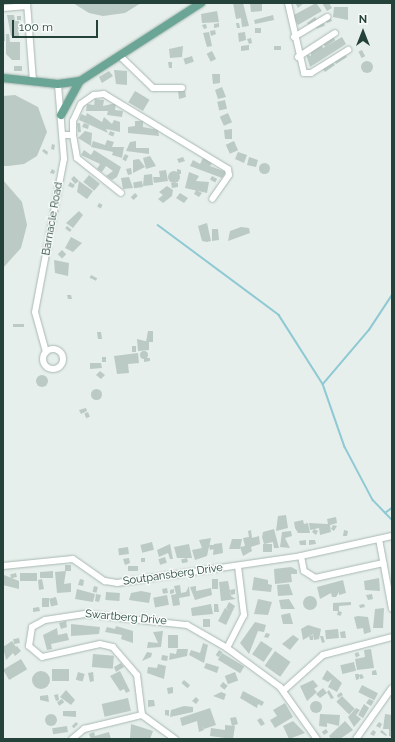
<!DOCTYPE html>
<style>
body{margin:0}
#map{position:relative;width:395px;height:742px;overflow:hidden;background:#e6efeb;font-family:Raleway,sans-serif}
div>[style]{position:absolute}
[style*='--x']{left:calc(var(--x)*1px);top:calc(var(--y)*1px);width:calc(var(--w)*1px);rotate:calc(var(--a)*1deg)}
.stream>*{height:1.5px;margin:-0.75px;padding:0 0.75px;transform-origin:0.75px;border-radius:0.75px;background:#8ec9d4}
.building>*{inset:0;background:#bbcac4;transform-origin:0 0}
.round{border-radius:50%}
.roads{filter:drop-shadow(0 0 1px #a8b8b2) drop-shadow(0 0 1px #a8b8b2)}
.minor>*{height:6px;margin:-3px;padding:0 3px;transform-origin:3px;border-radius:3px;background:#fff}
.minor>.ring{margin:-3px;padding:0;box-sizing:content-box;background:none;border:6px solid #fff;border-radius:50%}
.major>*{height:8px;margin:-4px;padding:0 4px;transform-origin:4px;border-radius:4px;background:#6aa596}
span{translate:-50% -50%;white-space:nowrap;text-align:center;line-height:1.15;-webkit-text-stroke:3px #f7fbf9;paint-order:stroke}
.street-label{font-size:11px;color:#24423a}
.frame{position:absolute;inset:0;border:4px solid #24423a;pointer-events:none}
.north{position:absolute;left:343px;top:12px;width:40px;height:40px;-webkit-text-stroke:3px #f7fbf9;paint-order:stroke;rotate:0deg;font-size:11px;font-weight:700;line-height:16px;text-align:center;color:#24423a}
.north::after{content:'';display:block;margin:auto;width:14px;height:18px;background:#24423a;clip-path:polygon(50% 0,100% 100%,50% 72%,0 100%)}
.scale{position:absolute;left:12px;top:20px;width:86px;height:18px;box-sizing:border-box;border:2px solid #24423a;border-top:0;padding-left:5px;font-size:12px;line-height:14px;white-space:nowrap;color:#24423a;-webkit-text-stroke:3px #f7fbf9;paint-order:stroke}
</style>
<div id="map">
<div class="stream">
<div style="--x:158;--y:225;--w:151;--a:36.6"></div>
<div style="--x:279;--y:315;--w:82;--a:57.5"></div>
<div style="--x:323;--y:384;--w:67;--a:70.8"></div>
<div style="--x:345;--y:447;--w:60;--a:62.2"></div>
<div style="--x:373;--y:500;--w:28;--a:46"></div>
<div style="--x:323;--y:384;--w:71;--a:-49.6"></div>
<div style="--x:369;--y:330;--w:42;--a:-56.7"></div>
<div style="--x:385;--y:513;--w:9;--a:-36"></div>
</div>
<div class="building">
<div style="clip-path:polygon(73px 3px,141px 3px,125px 13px,103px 16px,89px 13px)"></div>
<div style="clip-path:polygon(233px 3px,243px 3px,249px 26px,242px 27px,241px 18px,236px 19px)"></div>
<div style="clip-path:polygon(250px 3px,262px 3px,262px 11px,251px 12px)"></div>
<div style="clip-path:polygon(295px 3px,304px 3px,298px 8px)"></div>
<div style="clip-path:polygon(316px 3px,322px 11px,298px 25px,292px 16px)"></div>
<div style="clip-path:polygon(322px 3px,329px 3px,332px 8px,327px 11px)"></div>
<div style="clip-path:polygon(334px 7px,348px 7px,348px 20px,333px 17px)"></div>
<div style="clip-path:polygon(217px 11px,219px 22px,202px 23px,201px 14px)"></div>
<div style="clip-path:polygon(7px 15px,14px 15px,15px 21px,19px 21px,19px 36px,11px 36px)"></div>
<div style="clip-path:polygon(273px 15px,274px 20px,255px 24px,254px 20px)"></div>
<div style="left:17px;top:16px;width:4px;height:4px"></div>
<div style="clip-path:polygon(315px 17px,317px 20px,309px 25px,307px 23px)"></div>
<div style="clip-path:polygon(330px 17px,332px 21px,327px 23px,325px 20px)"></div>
<div style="clip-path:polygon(3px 19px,4px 19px,5px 41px,3px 41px)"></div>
<div style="clip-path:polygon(219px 23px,219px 27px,214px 28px,214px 24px)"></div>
<div style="clip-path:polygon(236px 23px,239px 23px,240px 28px,237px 28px)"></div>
<div style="left:324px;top:23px;width:3px;height:9px;rotate:72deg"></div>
<div style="clip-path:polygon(206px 24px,207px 28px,204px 29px,202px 25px)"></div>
<div style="left:255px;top:28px;width:6px;height:5px"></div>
<div style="clip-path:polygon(215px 30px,216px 34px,211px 36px,210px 31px)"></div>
<div style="clip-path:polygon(209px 32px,212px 46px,207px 47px,203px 33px)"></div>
<div style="clip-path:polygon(245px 32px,246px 40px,239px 42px,238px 33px)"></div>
<div style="clip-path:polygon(6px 34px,9px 34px,10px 42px,6px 42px)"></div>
<div style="left:333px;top:37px;width:4px;height:12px;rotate:56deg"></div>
<div style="clip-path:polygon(342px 37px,346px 44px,310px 67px,306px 54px,311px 56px,311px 51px,321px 44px,323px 48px)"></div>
<div style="clip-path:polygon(251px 38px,252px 43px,249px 44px,247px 39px)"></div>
<div style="clip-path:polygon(6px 42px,20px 42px,20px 60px,12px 60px,6px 54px)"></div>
<div style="clip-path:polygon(249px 45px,249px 50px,241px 51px,241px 46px)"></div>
<div style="clip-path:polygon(183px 46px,182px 57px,170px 58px,169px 49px)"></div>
<div style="left:274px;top:46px;width:7px;height:4px"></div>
<div style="left:362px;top:50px;width:7px;height:4px;rotate:63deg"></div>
<div style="left:212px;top:51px;width:9px;height:6px;rotate:63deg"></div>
<div style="clip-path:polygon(345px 54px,347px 57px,336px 64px,334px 60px)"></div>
<div style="left:192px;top:56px;width:6px;height:9px;rotate:72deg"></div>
<div class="round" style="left:361px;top:61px;width:12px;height:12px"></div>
<div style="clip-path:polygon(168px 62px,172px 62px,172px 68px,169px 68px)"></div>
<div style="clip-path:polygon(332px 62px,335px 65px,325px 72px,322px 68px)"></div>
<div style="left:14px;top:66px;width:8px;height:5px"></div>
<div style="clip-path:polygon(114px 70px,127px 71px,127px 85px,116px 84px)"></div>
<div style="clip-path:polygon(109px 71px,113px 76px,102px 83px,99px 77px)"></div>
<div style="clip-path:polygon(212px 74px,220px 74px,220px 83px,213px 84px)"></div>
<div style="clip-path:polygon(222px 87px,226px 97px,218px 99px,215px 90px)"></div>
<div style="clip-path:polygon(185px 90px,186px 97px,179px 99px,178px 91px)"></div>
<div style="left:135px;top:91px;width:17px;height:13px;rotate:31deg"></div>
<div style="clip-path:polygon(15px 95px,38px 107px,47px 132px,37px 156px,24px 164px,8px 166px,3px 166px,3px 96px)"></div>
<div style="clip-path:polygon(95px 99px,104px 100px,103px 106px,116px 103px,115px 110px,123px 111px,122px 117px,107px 115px,108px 111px,86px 111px,87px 104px,94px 105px)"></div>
<div style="left:225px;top:100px;width:9px;height:8px;rotate:77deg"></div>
<div style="clip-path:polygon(87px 113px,102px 122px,104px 117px,112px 124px,114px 120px,120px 122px,120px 132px,106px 129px,108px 133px,79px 120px,81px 114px,86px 116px)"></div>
<div style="left:228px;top:113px;width:10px;height:9px;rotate:66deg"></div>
<div style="clip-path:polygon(135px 121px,143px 121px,143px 127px,158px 130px,159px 136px,128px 133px,128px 127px,135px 126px)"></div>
<div style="left:80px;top:123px;width:9px;height:3px;rotate:84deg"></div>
<div style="clip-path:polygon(84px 123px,89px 125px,88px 129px,82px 127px)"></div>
<div style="clip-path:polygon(232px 129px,232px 139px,225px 139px,224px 130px)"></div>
<div style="clip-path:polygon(85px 131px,92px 133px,91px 146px,78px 138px)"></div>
<div style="left:110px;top:131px;width:5px;height:4px;rotate:22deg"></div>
<div style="clip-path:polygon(107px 140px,114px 142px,112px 147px,124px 147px,122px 158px,112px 155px,113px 152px,91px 147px,93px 141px,105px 145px)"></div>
<div style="clip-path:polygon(136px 141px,136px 148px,149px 148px,149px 154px,126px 151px,130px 142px)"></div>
<div style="left:234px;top:141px;width:10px;height:9px;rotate:66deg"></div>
<div style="clip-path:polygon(52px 144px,55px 145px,54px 150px,51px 149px)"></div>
<div style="clip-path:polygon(44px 149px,48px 152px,47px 155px,42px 151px)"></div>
<div style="clip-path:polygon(84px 150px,91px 155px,94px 150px,121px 167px,117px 177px,112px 180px,106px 176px,113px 171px,106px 166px,102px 172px,97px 169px,100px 164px,81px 155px)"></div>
<div style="clip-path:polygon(238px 152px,247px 155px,244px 163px,235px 159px)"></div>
<div style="left:125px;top:154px;width:4px;height:6px;rotate:27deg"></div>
<div style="clip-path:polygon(150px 156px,156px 166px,146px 169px,143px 158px)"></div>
<div style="clip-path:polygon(183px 157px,185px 161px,179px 163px,177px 159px)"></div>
<div style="clip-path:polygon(249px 157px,258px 160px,256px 167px,247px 165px)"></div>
<div style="clip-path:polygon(203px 158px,212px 163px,210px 166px,226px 172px,222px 178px,190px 166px,193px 160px,200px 164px)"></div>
<div style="clip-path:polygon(139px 159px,145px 167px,133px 173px,133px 160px)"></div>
<div class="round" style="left:258.5px;top:162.5px;width:11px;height:11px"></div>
<div style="clip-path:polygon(131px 168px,132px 174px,128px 175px,126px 169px)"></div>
<div style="clip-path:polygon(52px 169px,55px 171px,54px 174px,50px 173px)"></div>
<div style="clip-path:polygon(177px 169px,181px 170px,181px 174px,177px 174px)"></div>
<div style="clip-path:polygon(166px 170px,168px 181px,154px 183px,153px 177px,160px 177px,159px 171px)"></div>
<div class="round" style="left:168px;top:171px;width:12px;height:12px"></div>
<div style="clip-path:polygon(189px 172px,199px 176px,196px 181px,209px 182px,207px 193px,185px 188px)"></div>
<div style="clip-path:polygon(152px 174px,153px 185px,143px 186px,144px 175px)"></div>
<div style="left:89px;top:175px;width:14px;height:9px;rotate:39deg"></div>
<div style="clip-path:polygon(74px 176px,79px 181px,75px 184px,71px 179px)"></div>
<div style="left:212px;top:176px;width:6px;height:4px;rotate:31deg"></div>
<div style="clip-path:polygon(129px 177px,133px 188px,123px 189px,121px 178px)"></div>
<div style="clip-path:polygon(3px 180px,22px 202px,27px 225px,21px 248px,3px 268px)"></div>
<div style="clip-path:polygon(79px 181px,93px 191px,87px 199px,77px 192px)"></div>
<div style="left:142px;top:181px;width:6px;height:9px;rotate:81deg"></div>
<div style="clip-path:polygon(70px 182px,75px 185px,73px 188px,68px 186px)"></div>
<div style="clip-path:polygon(171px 183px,178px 183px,178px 187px,172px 188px)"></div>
<div style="clip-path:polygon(167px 186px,173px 190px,172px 196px,163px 203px,158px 199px,163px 195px,159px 192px)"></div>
<div style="clip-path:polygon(196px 190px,202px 193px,199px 197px,194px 194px)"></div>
<div style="left:135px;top:193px;width:4px;height:6px;rotate:45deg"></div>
<div style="clip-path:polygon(180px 193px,188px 198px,184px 203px,176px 198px)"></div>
<div style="left:99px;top:203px;width:4px;height:4px;rotate:27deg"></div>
<div style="clip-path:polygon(79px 211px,83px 215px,73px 228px,66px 223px)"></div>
<div style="clip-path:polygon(207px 223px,211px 241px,207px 242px,202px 241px,198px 226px)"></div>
<div style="left:67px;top:226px;width:6px;height:3px;rotate:39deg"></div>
<div style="clip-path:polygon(241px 227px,249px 228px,250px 233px,228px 241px,230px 231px)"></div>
<div style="clip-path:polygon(212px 229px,218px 229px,219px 240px,212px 241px)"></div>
<div style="clip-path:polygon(71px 237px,82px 243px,73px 252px,65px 248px)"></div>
<div style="left:62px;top:250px;width:6px;height:6px;rotate:45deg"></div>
<div style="clip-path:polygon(54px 260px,69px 263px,68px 276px,55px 273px)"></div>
<div style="left:91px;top:275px;width:7px;height:3px;rotate:27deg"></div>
<div style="clip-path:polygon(67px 295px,71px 295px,72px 299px,68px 299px)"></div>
<div style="left:24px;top:324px;width:3px;height:11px;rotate:90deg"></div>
<div style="clip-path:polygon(148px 331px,153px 331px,153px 342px,146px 342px)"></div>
<div style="clip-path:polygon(97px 332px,101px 332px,102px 339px,98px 339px)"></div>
<div style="clip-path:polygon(137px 339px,149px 342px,149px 350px,138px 351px)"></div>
<div style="left:132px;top:346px;width:4px;height:6px"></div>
<div class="round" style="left:140px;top:351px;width:8px;height:8px"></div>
<div style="clip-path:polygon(138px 353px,139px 363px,128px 364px,129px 373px,117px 374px,114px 356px)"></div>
<div style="left:102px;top:357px;width:4px;height:5px"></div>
<div style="clip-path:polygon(144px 358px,150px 358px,150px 361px,144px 362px)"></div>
<div style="clip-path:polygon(90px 363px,101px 363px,102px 368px,90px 369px)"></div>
<div style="clip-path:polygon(100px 371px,105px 375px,101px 379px,96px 375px)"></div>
<div class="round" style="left:36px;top:375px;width:12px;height:12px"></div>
<div class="round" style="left:90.5px;top:388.5px;width:11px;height:11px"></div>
<div style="clip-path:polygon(86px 408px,87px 411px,81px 414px,79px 410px)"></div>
<div style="left:88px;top:412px;width:5px;height:4px;rotate:68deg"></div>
<div style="clip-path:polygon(286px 515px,288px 528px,276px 531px,278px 516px)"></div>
<div style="clip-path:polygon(336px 517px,337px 523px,330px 525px,331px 532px,320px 535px,319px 528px,310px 530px,309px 523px,328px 524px,327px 519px)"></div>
<div style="clip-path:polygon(303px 520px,304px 524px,308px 523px,310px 533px,298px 533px,295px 528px,294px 522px)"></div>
<div style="clip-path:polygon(333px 525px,337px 526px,334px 531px,331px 529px)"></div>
<div style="clip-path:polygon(274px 529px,279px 548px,274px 548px,273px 542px,264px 544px,262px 537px,263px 532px)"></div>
<div style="clip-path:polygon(314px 529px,318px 531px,316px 535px,312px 532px)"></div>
<div style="clip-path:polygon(251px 530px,252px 538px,259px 536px,260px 544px,251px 547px,252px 551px,243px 556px,240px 547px,245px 546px,243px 538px,249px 537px,248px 531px)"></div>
<div style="clip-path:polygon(344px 530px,348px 531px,347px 536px,343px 536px)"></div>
<div style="clip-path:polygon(291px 531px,292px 536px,285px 538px,290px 548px,280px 547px,282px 532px)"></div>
<div style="clip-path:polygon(211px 538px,207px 556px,195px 560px,192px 550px,202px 548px,199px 540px)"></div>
<div style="clip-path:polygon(232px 539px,242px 539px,240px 549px,229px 549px)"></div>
<div style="clip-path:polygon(306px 540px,306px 545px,300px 545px,299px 541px)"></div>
<div style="clip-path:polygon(309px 540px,315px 540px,316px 544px,309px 545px)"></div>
<div style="left:152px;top:542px;width:8px;height:12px;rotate:76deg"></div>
<div style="clip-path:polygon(222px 543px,223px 553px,213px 555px,214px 544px)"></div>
<div style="clip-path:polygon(170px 544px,173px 559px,170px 559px,168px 553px,159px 557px,157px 550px)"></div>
<div style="clip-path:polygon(189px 544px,192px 558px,177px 558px,174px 547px)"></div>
<div style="left:263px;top:544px;width:9px;height:8px"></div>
<div style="clip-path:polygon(209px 545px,214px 545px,214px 549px,210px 550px)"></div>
<div style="left:128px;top:547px;width:7px;height:10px;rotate:82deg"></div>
<div style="left:165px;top:557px;width:6px;height:7px;rotate:72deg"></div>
<div style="clip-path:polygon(129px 558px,130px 563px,125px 565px,123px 559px)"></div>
<div style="left:141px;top:558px;width:4px;height:4px"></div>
<div style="left:187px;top:558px;width:4px;height:6px;rotate:76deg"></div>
<div style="left:65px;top:565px;width:6px;height:6px"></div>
<div style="left:128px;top:566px;width:10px;height:5px"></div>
<div style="clip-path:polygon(291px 567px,297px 570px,297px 574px,291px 574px,292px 582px,275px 584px,274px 569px)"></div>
<div style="clip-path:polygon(53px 571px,53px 578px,40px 578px,40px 572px)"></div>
<div style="clip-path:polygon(66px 571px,64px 584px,71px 583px,71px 592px,57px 593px,55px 572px)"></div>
<div style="left:16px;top:573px;width:4px;height:6px;rotate:76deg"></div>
<div style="left:37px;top:573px;width:8px;height:17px;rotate:90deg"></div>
<div style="clip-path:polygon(4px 575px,19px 581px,19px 589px,3px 585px)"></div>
<div style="clip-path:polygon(254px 577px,268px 580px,268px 584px,272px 585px,271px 592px,252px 590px)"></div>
<div style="clip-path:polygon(379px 578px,380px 591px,365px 590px,364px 581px)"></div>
<div style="clip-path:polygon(42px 579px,44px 589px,39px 590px,38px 580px)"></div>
<div style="clip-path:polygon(80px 579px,84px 580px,83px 586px,78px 585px)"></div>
<div style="left:212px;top:579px;width:6px;height:10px"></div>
<div style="clip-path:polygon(343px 580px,346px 593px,339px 595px,339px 592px,336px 597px,332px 597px,331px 593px,320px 599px,317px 587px)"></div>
<div style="clip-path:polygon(228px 581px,231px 596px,236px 599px,221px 601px,219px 582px)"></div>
<div style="clip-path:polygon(289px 584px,293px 595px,278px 596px,277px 585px)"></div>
<div style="clip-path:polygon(180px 585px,181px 593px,186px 592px,189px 586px,190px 596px,179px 598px,180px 605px,173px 606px,171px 595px,176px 594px,174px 586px)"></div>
<div style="left:94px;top:586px;width:4px;height:6px;rotate:14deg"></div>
<div style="clip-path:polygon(196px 586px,196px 591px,211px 588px,212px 595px,195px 600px,190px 587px)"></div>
<div style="left:167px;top:588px;width:5px;height:5px;rotate:79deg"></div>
<div style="clip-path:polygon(77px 589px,95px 594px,93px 602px,75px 599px)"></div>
<div style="clip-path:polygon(174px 589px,174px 593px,170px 594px,170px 590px)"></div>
<div style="clip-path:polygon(235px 589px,235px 594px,231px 595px,230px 590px)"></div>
<div style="clip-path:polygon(141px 591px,151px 593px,149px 603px,129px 600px,131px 593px)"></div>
<div style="left:106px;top:592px;width:14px;height:8px;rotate:4deg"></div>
<div style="clip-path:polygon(96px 594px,101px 595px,99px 602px,95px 601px)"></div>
<div style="clip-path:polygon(372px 594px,373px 599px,368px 600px,366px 595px)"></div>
<div style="left:167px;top:595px;width:10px;height:14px;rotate:79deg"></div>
<div class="round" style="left:303px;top:596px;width:14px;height:14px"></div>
<div style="left:56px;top:597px;width:8px;height:7px;rotate:76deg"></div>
<div style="left:49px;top:598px;width:9px;height:7px;rotate:90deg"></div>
<div style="clip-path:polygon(258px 599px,272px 602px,268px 615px,254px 614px)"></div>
<div style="clip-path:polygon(289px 599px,295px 609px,281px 609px,279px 600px)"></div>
<div style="clip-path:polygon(229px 602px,235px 606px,226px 625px,218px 621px,225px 608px,230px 611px,226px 608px)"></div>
<div style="clip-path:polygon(351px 602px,351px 605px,339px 606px,339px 611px,333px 611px,333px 603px)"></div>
<div style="clip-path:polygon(211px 604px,213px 614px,192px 616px,191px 608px)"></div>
<div style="clip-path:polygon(214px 604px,218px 604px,219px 612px,214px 612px)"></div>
<div style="clip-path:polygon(364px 604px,365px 607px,360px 608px,359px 605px)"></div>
<div style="clip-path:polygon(39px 607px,40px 611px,33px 612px,33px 608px)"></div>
<div style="clip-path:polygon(384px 608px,383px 628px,373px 628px,375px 609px)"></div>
<div style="left:338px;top:611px;width:4px;height:4px;rotate:14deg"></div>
<div style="clip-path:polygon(290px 613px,293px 624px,283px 624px,281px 615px)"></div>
<div style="clip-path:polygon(358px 616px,368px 617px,371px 632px,364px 634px,363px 628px,357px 629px,354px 617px)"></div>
<div style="left:203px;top:619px;width:7px;height:8px"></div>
<div style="clip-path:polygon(66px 621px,67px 627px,61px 629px,59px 623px)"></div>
<div style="clip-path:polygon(255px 622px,266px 625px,264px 632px,258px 631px,249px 654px,240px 643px)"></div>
<div style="clip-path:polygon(71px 624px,100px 627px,99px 634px,71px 636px)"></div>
<div style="clip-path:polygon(308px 625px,321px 629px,319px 639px,314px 640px,313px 634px,303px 640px,301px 629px)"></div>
<div style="clip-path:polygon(116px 626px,133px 631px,133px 643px,121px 639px,122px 635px,105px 632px,107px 627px,115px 629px)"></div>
<div style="clip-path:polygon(57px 628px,58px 635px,67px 633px,69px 640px,51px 644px,52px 649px,47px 650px,43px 635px)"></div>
<div style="left:338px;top:629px;width:9px;height:13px;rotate:84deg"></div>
<div style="clip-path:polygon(163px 631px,161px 647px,147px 648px,148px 642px,158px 643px,153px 632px)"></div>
<div style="clip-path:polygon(345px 631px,346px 638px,341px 638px,340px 632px)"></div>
<div style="clip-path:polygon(266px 633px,270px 634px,268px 638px,264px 637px)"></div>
<div style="left:168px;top:635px;width:10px;height:13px"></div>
<div style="clip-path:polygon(293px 635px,299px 639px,290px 650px,282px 644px)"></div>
<div style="clip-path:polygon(313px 635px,313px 640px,310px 640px,309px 636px)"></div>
<div style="clip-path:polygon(320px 636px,323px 636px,325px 642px,322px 643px)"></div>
<div style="left:19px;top:638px;width:5px;height:6px;rotate:79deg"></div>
<div style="clip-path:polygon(12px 641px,16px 647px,9px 652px,17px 646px,21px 651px,15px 656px,13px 653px,6px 660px,3px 647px)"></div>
<div style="left:261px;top:641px;width:14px;height:16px;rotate:34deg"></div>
<div style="clip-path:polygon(203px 643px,208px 645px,204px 663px,189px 655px,191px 650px,200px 653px)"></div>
<div style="clip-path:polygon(177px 649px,188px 649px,187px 656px,169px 660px,170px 653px,176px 654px)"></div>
<div style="clip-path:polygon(371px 649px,374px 668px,357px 670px,355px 659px,365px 657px,364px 650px)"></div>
<div style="left:219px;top:650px;width:4px;height:6px;rotate:34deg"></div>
<div style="left:275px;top:651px;width:19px;height:18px;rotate:35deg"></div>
<div style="clip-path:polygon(147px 652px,152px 653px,151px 657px,142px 661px)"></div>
<div style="left:358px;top:652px;width:4px;height:4px;rotate:63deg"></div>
<div style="left:222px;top:653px;width:26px;height:8px;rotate:31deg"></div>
<div style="left:93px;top:654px;width:21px;height:13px;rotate:5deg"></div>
<div style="left:162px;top:655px;width:6px;height:5px;rotate:9deg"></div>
<div style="left:21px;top:659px;width:12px;height:21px;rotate:59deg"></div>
<div style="left:354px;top:662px;width:9px;height:14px;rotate:77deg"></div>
<div style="clip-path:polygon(121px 663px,124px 667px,116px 672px,114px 667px)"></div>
<div style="clip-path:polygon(206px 663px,219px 667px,217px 673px,204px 668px)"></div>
<div style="clip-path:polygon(158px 664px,166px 666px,164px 679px,147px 673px,148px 667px,157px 668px)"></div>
<div style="left:52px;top:669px;width:17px;height:12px"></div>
<div style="clip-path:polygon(327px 670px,342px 683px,337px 692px,328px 687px,332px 679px,328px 682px,322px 679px)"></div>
<div style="clip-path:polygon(376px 670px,377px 675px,372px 675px,372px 671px)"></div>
<div class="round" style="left:32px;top:671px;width:18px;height:18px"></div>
<div style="clip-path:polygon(120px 671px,130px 691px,126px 693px,124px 689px,120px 691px,110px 676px)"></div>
<div style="left:78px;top:672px;width:7px;height:8px;rotate:16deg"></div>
<div style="clip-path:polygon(93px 672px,94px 681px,90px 682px,88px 673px)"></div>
<div style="left:235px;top:672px;width:9px;height:11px;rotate:69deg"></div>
<div style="clip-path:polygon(355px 674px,359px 674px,359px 679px,356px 680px)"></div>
<div style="clip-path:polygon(362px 674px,364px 678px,360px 679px,359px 675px)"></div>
<div style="left:184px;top:680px;width:8px;height:4px;rotate:40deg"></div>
<div style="clip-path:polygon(313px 680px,318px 686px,314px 689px,317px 692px,307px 701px,300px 686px)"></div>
<div style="left:223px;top:682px;width:6px;height:5px;rotate:39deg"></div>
<div style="left:362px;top:685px;width:18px;height:8px;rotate:27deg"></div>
<div style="clip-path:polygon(173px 687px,173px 693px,168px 694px,167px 688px)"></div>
<div style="clip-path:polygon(323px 688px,327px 693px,320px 698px,316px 694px)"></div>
<div style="clip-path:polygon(66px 690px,75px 700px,71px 705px,60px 697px)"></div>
<div style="clip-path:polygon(329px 690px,334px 698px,331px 699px,327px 692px)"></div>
<div style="clip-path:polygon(243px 691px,264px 702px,262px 706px,258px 704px,257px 708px,240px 698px)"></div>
<div style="clip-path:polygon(221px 692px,226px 694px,224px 700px,213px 696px)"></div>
<div style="clip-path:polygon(341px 692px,343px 695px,338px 698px,337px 695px)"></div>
<div style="clip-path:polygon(58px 694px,59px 700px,56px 701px,54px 695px)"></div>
<div style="clip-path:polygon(48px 695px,49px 702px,40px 700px,40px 696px)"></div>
<div style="left:342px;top:696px;width:18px;height:8px;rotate:45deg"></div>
<div style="clip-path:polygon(196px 697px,199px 700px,196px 704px,192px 701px)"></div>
<div style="left:128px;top:698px;width:13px;height:27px;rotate:77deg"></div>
<div style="left:62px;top:699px;width:4px;height:6px;rotate:56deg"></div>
<div style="clip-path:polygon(369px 699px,374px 701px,371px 706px,366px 703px)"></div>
<div style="clip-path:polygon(148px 700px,154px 700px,155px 706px,148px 707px)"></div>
<div class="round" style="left:310px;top:701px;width:12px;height:12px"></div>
<div style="clip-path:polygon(285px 703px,293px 717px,275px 728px,270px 720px,277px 716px,273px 710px)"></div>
<div style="clip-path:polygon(364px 704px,369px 708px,363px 718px,358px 715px)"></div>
<div style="clip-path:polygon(184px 706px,193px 707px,193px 712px,170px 717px,171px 710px)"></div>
<div style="clip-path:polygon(210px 708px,216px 725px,204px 729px,202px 725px,204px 730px,199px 732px,197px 721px,182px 726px,180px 718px)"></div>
<div style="clip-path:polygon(356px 708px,360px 710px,356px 715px,361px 719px,354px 727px,348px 717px)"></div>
<div style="clip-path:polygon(165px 710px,169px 710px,169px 716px,165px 715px)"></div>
<div style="clip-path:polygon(63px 711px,76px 711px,76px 717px,63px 716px)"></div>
<div class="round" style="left:45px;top:714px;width:12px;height:12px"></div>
<div style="clip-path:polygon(320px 714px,340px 715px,339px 726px,327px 723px,327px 727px,319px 726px)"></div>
<div style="clip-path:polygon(385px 714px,392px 715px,392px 737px,389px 736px,389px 729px,383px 729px)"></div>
<div style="clip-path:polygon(236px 717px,238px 724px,232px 726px,230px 718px)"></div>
<div style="clip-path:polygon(261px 718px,265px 724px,261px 726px,257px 720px)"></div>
<div style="clip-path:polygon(293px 721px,305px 733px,289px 739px,283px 726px)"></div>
<div style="clip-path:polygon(345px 721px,353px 730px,340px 739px,331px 739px,329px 736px)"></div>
<div style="left:76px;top:722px;width:3px;height:6px;rotate:45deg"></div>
<div style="clip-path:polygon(379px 722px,382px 724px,380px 728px,376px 726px)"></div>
<div style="clip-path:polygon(131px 724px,153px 731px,150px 739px,130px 738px)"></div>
<div style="clip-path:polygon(225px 725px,235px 726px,233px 739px,210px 736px,211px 728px,225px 730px)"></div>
<div style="left:67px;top:726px;width:6px;height:15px;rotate:81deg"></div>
<div style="left:326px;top:729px;width:4px;height:5px;rotate:56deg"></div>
<div style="clip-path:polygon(373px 730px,376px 732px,374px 736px,370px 734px)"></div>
<div style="clip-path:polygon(382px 730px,387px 735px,386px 736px,380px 732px)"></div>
<div style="clip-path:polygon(94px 732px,95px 736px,109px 732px,111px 739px,91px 739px,89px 734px)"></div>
</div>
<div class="roads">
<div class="minor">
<div style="--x:27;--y:3;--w:78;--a:85.6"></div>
<div style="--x:288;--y:3;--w:72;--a:77.1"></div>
<div style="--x:304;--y:73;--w:7;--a:0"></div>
<div style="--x:311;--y:73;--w:44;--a:-31.9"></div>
<div style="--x:3;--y:8;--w:24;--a:-5"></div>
<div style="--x:294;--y:37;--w:39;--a:-31"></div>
<div style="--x:120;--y:56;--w:46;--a:44.1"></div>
<div style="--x:153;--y:88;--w:29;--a:0"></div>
<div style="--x:298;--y:57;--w:44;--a:-33"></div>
<div style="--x:64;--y:135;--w:9;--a:0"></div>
<div style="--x:73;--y:135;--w:14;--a:-90"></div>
<div style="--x:73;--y:121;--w:19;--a:-65"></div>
<div style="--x:81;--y:104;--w:16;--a:-35"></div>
<div style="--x:94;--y:95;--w:10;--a:-6"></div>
<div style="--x:104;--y:94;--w:145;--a:31.2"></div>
<div style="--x:228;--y:169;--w:6;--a:81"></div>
<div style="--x:229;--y:175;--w:29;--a:125"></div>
<div style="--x:73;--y:135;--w:23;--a:80"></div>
<div style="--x:77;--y:158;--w:56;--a:38.5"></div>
<div class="ring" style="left:43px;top:349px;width:14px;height:14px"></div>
<div style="--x:46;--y:352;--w:41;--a:-105.4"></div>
<div style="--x:35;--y:312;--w:156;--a:-79.3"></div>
<div style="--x:64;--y:159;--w:75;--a:-94.6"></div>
<div style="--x:379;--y:539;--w:71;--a:79.5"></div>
<div style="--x:301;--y:556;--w:15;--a:79"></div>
<div style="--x:304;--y:571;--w:13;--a:32"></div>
<div style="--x:315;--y:578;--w:70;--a:-12.4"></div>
<div style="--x:3;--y:566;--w:70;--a:-5.7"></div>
<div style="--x:73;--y:559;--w:39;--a:35"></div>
<div style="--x:105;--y:581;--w:12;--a:9"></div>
<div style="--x:117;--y:583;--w:186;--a:-8.3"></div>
<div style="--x:301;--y:556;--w:93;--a:-12.4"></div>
<div style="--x:227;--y:648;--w:37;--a:-63"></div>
<div style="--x:244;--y:615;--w:49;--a:-97"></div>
<div style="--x:284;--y:690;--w:52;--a:-41.9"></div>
<div style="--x:323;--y:655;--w:71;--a:-14.6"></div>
<div style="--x:142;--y:715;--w:40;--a:-97.1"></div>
<div style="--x:137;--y:675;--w:37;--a:-131"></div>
<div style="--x:113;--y:647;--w:13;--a:-167"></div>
<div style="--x:100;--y:644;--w:59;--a:167.4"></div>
<div style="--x:42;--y:657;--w:17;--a:-140"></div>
<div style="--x:29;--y:646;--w:19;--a:-81"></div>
<div style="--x:32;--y:627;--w:15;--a:-28"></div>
<div style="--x:45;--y:620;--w:40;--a:-8.5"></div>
<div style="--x:85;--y:614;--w:103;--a:6.2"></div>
<div style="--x:187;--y:625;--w:46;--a:29.9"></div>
<div style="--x:227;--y:648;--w:66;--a:36.3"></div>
<div style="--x:280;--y:687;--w:64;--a:54.6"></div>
<div style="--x:142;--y:715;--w:41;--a:36"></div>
<div style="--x:72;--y:739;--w:16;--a:-40"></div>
<div style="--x:84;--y:729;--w:60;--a:-13.6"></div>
<div style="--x:356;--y:739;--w:62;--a:-54.8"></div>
</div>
<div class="major">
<div style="--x:3;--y:78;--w:55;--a:6.2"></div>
<div style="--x:58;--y:84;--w:22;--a:-8"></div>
<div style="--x:80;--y:81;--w:144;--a:-32.8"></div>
<div style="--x:61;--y:115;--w:39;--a:-61"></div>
</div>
</div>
<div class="street-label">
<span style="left:53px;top:219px;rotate:-80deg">Barnacle Road</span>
<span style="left:173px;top:575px;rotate:-8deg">Soutpansberg Drive</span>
<span style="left:126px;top:618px;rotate:5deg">Swartberg Drive</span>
</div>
<div class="frame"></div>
<div class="north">N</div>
<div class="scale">100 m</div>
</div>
